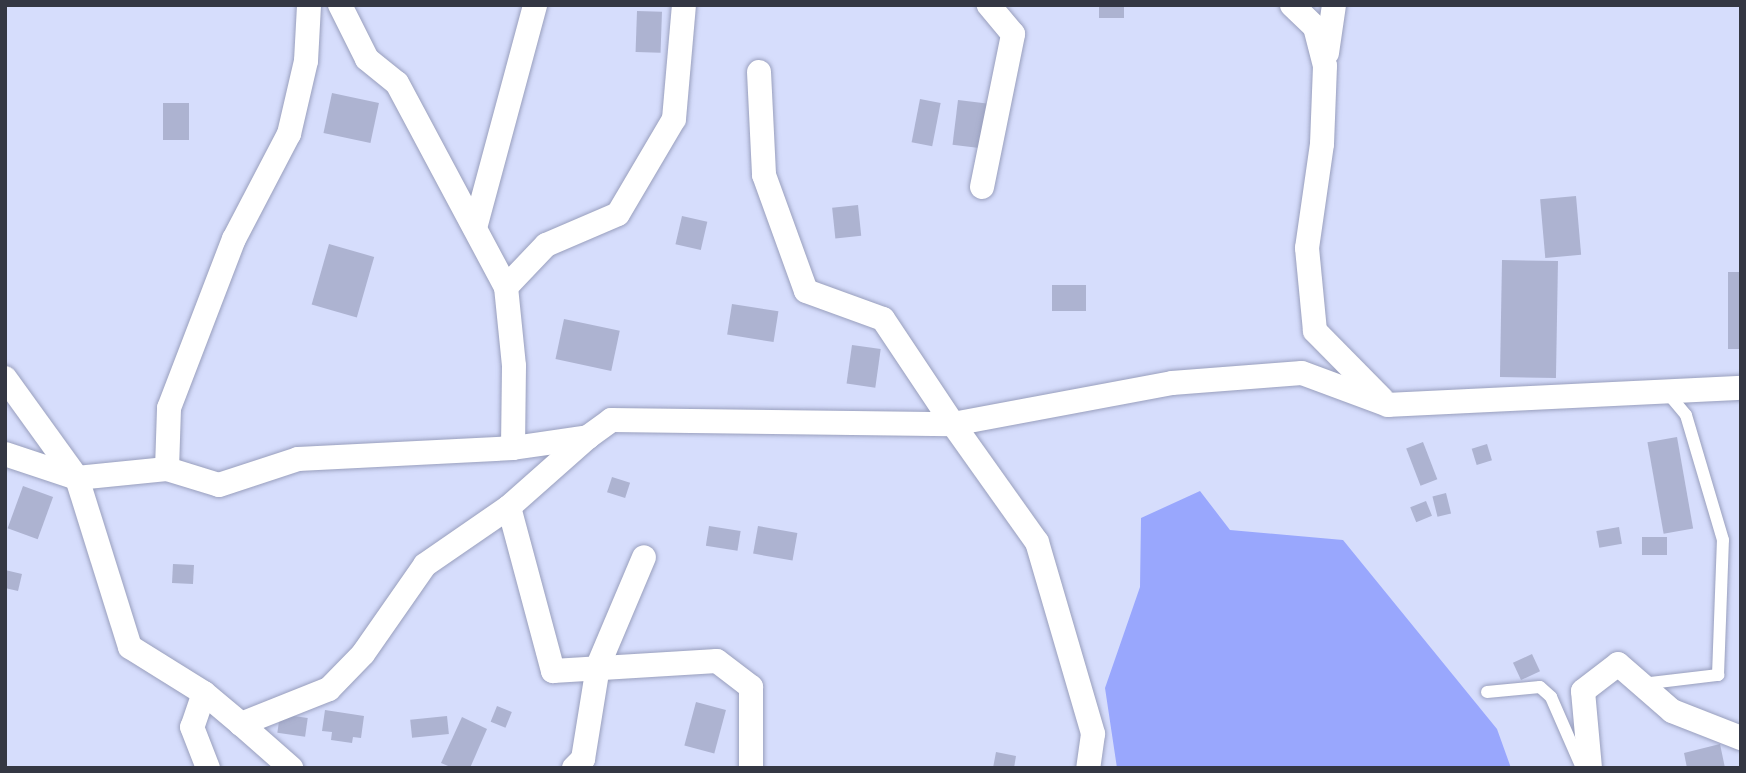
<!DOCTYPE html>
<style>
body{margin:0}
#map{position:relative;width:1746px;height:773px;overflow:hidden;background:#d6ddfc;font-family:Mulish,sans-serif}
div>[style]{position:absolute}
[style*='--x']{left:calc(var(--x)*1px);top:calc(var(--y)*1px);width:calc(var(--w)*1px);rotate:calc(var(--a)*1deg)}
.forest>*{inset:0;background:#99a7fd}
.building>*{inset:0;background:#adb3d1;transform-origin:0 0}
.roads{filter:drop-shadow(0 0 2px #999fbd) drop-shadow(0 0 2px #999fbd)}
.service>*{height:12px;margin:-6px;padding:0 6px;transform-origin:6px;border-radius:6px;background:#fff}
.minor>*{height:24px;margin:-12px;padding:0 12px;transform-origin:12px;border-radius:12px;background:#fff}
span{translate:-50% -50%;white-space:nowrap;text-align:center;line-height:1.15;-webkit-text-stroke:6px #e7ebfe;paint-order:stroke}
.frame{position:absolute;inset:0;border:7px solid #343743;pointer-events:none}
</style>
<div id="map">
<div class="forest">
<div style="clip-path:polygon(1200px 491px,1230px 530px,1343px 540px,1497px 729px,1511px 768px,1117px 768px,1105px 688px,1140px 587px,1141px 518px)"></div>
</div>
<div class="building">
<div style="left:1099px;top:5px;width:25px;height:13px"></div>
<div style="left:637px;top:11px;width:25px;height:41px;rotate:2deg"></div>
<div style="left:332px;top:93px;width:48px;height:41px;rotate:12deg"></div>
<div style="left:920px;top:99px;width:21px;height:44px;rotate:11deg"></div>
<div style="left:958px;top:100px;width:31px;height:45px;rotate:7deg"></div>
<div style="left:163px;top:103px;width:26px;height:37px"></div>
<div style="left:1576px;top:196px;width:59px;height:36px;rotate:85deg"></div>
<div style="left:858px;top:205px;width:31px;height:26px;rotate:84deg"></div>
<div style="left:682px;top:216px;width:26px;height:29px;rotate:13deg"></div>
<div style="left:329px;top:244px;width:47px;height:63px;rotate:16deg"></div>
<div style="left:1502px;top:260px;width:56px;height:117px;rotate:1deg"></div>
<div style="left:1728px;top:272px;width:13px;height:77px"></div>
<div style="left:1052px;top:285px;width:34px;height:26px"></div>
<div style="left:732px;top:304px;width:47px;height:31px;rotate:9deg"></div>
<div style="left:564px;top:319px;width:57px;height:41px;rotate:12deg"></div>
<div style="left:852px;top:345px;width:29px;height:39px;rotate:8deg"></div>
<div style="left:1677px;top:437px;width:93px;height:30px;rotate:80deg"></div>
<div style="left:1423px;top:442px;width:40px;height:18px;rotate:69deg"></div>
<div style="left:1487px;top:444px;width:17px;height:16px;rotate:73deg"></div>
<div style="left:612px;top:477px;width:19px;height:16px;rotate:18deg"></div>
<div style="left:23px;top:486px;width:32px;height:45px;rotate:20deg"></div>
<div style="left:1446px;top:493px;width:21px;height:14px;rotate:76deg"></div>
<div style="left:1426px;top:501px;width:16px;height:17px;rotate:68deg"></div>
<div style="left:709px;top:526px;width:32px;height:20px;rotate:9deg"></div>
<div style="left:758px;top:526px;width:40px;height:28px;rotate:10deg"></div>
<div style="left:1619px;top:527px;width:17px;height:23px;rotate:80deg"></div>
<div style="left:1667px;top:537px;width:18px;height:25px;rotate:90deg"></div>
<div style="left:173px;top:564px;width:21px;height:19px;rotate:3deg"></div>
<div style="clip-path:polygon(5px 570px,22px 574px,18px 591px,5px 588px)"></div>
<div style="left:1532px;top:654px;width:19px;height:21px;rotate:65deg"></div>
<div style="left:696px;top:702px;width:31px;height:45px;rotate:15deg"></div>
<div style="left:497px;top:706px;width:16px;height:17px;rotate:22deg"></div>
<div style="clip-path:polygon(325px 710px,364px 716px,361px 738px,353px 737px,352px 743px,331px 740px,332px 732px,322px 731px)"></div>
<div style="left:280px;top:714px;width:28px;height:19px;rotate:8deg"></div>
<div style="left:447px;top:716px;width:18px;height:37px;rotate:84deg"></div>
<div style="clip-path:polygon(462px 717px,487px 729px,470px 768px,453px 768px,441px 763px)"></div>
<div style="clip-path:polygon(1720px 744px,1725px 768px,1687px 768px,1684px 753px)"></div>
<div style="clip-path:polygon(996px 752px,1016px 756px,1014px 768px,993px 768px)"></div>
</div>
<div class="roads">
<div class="service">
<div style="--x:1642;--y:684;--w:77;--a:-6.8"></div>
<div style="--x:1718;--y:675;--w:135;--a:-87.9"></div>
<div style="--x:1723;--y:540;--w:130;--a:-106.5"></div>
<div style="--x:1686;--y:415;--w:31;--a:-130"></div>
<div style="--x:1487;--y:692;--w:53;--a:-5.4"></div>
<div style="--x:1540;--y:687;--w:15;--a:42"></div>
<div style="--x:1551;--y:697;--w:77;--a:66.4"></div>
</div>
<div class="minor">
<div style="--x:340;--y:5;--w:60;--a:63.4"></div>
<div style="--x:367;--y:59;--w:38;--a:39"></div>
<div style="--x:397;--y:83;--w:231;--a:61.9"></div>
<div style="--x:506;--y:287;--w:79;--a:84.2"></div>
<div style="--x:514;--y:366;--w:82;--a:90.7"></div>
<div style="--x:1292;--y:5;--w:32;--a:44"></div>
<div style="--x:1315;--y:27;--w:40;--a:75.6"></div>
<div style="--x:1325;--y:66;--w:78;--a:92.2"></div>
<div style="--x:1322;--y:144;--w:105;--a:98.2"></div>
<div style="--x:1307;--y:248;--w:83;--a:84.5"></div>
<div style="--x:1315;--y:331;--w:95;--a:45.4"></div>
<div style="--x:1327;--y:53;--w:49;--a:-81.7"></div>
<div style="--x:759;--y:72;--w:103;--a:87.2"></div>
<div style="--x:764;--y:175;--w:123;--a:70.1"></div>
<div style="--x:806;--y:291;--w:82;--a:20"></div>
<div style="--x:883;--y:319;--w:126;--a:56.3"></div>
<div style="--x:953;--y:424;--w:223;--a:-10.6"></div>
<div style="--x:1172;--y:383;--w:130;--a:-4.4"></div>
<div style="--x:1302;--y:373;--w:92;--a:20.4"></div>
<div style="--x:1388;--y:405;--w:353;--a:-2.8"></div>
<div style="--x:982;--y:187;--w:156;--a:-78.5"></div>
<div style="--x:1013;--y:34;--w:38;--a:-130"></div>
<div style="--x:475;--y:228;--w:231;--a:-74.9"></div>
<div style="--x:506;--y:287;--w:58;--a:-46.4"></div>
<div style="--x:546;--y:245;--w:78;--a:-23.3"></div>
<div style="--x:618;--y:214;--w:110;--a:-59.5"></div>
<div style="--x:674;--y:119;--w:114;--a:-85"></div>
<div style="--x:5;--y:378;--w:123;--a:54.2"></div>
<div style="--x:77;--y:478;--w:177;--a:72.6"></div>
<div style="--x:130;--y:647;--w:87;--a:31.9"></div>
<div style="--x:204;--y:693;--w:36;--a:109"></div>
<div style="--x:192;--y:727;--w:44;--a:68.7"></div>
<div style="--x:588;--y:437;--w:29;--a:-36"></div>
<div style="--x:611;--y:420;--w:342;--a:0.7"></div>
<div style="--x:953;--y:424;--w:145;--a:54.6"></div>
<div style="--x:1037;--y:542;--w:200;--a:73.7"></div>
<div style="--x:1093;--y:734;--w:34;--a:98"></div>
<div style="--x:5;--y:454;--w:76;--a:18.4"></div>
<div style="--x:77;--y:478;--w:90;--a:-5.7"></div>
<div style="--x:167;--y:469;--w:54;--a:17.1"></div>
<div style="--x:219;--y:485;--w:83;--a:-18.2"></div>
<div style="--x:298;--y:459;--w:215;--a:-2.9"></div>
<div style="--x:513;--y:448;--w:76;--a:-8.3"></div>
<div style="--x:588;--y:437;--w:106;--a:138.5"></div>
<div style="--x:509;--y:507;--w:102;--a:145.4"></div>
<div style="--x:425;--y:565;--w:108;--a:124.9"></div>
<div style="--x:363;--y:654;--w:49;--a:134.2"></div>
<div style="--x:329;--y:689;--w:95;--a:158.3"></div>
<div style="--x:241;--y:724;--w:48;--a:-140"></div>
<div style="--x:167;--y:469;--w:61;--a:-88.1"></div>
<div style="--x:169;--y:408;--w:181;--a:-69"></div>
<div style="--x:234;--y:239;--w:119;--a:-62.4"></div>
<div style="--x:289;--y:134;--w:75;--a:-76.9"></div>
<div style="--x:306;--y:61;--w:56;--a:-86.9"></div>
<div style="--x:509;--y:507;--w:170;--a:75"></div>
<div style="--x:553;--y:671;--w:164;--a:-3.5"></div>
<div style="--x:717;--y:661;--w:43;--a:37.4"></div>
<div style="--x:751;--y:687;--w:81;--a:90"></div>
<div style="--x:241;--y:724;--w:67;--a:41.3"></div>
<div style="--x:574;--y:768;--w:13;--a:-45"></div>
<div style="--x:583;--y:759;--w:94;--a:-80.8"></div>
<div style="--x:598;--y:666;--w:118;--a:-67.1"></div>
<div style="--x:1590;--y:768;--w:77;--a:-95.2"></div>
<div style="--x:1583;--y:691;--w:44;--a:-37.6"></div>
<div style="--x:1618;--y:664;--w:72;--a:41"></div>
<div style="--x:1672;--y:711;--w:74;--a:21.4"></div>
</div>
</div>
<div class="frame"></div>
</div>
